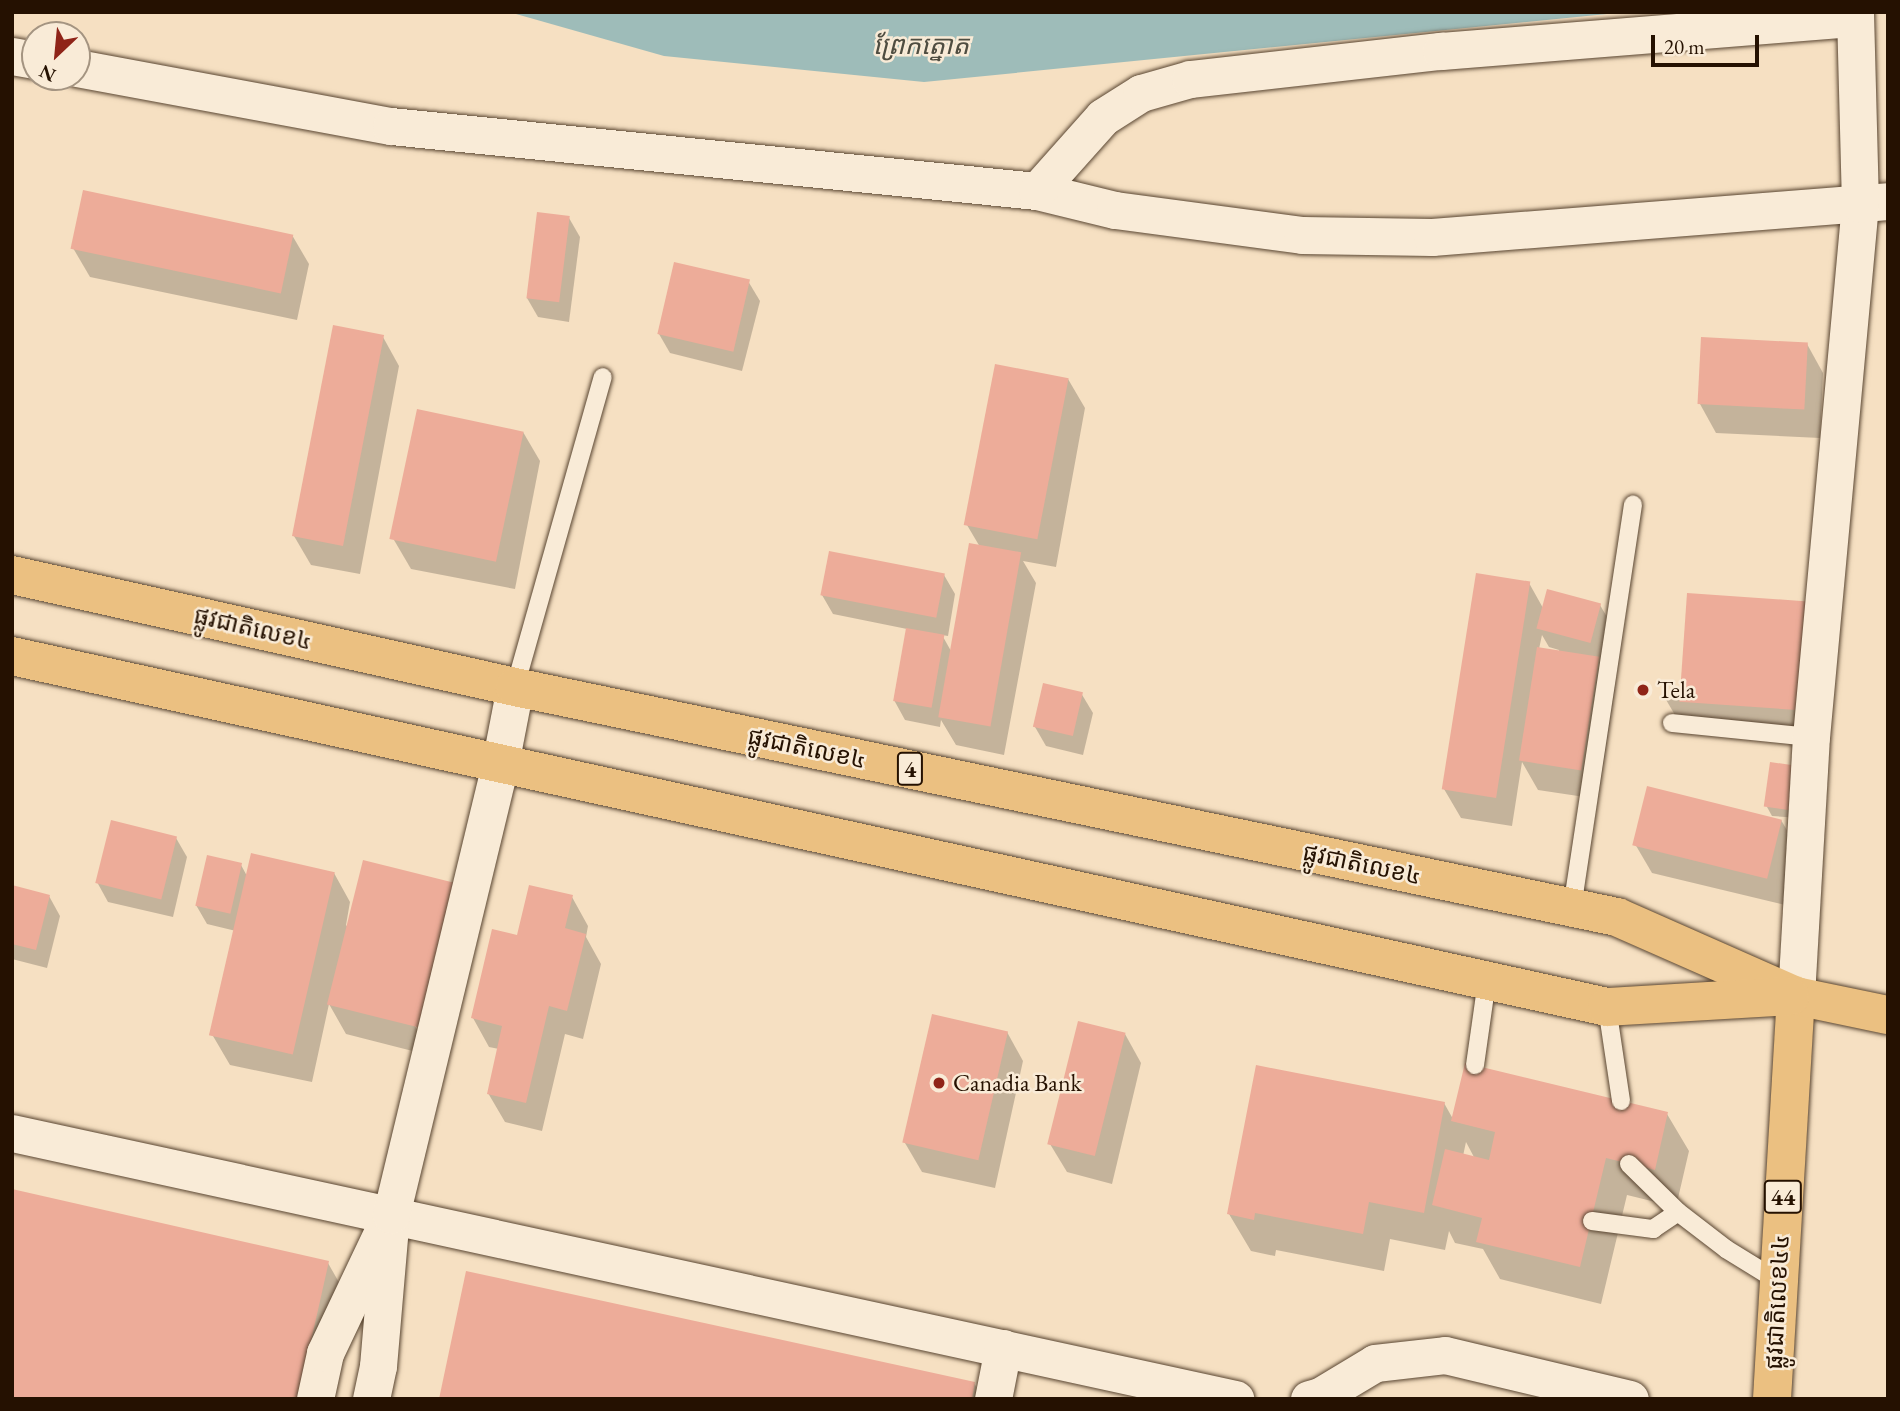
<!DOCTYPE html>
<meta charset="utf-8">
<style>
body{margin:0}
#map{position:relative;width:1900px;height:1411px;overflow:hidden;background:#f6e0c2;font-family:"EB Garamond","Noto Sans Khmer",serif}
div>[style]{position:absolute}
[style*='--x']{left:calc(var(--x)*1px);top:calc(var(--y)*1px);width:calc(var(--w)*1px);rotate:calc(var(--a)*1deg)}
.water>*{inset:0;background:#9ebcb9}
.shadow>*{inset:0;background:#0003}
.building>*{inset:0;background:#edac99;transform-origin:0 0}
.roads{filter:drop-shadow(0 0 2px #594531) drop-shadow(0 0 2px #594531)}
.service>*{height:18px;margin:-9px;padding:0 9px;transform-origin:9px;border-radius:9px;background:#f9ebd7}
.minor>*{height:37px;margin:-18.5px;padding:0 18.5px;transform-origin:18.5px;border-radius:18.5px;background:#f9ebd7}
.primary>*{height:38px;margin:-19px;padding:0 19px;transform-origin:19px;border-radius:19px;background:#ebc081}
.trunk>*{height:38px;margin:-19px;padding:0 19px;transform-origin:19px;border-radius:19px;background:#ebc081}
.dots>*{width:19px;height:19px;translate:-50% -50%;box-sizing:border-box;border:4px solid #f9ebd7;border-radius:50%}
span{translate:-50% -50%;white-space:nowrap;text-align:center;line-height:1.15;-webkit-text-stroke:5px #f9ebd7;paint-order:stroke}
.shield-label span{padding:2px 5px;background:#f9ebd7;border:2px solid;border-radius:5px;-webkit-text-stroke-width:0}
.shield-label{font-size:23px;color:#251101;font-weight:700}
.street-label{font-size:24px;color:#251101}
.poi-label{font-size:24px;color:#251101}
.left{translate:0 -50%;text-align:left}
.water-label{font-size:26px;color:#4f4d41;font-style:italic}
.frame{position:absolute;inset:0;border:14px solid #251101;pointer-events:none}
.north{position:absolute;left:21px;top:21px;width:70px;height:70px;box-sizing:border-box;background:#f9ebd7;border:2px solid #a49481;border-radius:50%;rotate:206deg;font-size:19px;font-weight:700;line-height:28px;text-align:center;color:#251101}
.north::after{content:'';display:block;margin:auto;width:24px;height:32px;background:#8f2418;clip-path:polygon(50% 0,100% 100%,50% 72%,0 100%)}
.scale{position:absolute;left:1651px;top:35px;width:108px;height:32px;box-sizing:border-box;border:4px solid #251101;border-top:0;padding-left:9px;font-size:21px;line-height:24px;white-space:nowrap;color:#251101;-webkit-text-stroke:5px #f9ebd7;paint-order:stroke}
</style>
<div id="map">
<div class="water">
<div style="clip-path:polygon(509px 12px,1627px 12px,924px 82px,664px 56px)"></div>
</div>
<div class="shadow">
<div style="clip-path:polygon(569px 218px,580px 237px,569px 322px,538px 317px,527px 298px)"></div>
<div style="clip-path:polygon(292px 235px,309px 264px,297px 320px,90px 277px,73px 248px)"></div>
<div style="clip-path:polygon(748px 281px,760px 301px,742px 371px,670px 353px,659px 334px)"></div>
<div style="clip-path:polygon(383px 337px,399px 366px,360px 574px,311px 565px,294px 536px)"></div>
<div style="clip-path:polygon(1807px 344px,1823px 373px,1820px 438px,1716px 433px,1700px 404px)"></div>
<div style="clip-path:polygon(1068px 379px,1085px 408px,1056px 567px,1023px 561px,1036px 583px,1004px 755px,956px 745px,941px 720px,940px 727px,905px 720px,894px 700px,907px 629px,833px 614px,822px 595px,944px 575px,955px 594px,948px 636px,942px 635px,951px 651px,980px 547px,967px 525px)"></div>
<div style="clip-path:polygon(523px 432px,540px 461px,515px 589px,411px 569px,394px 540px)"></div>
<div style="clip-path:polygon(evenodd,1529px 583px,1543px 608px,1600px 605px,1611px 624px,1601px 663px,1615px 688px,1598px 799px,1538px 790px,1522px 762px,1512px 826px,1461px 818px,1444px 789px,1529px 583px,1542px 635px,1549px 647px,1559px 650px,1559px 652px,1539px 649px,1542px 635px)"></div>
<div style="clip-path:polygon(1807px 603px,1814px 741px,1682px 727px,1665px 698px)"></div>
<div style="clip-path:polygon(1081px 693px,1093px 713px,1083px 755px,1046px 746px,1035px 727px)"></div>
<div style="clip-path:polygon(1772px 764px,1800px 818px,1772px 816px,1767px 807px)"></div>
<div style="clip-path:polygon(1781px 820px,1798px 849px,1785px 905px,1652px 873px,1635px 844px)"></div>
<div style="clip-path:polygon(176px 838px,187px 857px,173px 917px,108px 902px,97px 882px)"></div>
<div style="clip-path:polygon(241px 865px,247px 876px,334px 873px,350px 902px,346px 925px,436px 1057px,346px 1034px,329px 1004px,312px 1082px,230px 1065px,213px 1036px,236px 931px,207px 924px,196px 905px)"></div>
<div style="clip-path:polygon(12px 887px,49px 896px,60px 916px,47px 968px,12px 959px)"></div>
<div style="clip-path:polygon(572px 897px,588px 926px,586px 937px,601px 964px,583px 1039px,565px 1034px,542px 1131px,505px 1122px,488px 1093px,499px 1049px,489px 1047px,473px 1018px,518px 937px)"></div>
<div style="clip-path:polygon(1007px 1032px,1023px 1061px,995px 1188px,922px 1172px,905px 1143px)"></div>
<div style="clip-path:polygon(1125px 1034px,1141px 1063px,1112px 1184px,1067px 1172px,1050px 1144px)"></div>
<div style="clip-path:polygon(evenodd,1444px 1103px,1453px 1119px,1667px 1114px,1689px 1151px,1676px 1207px,1627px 1195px,1601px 1304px,1500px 1279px,1483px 1249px,1455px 1243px,1449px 1231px,1445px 1250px,1390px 1239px,1384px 1271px,1276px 1250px,1275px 1256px,1251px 1251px,1229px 1214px,1444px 1103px,1466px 1142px,1475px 1159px,1463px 1156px,1466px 1142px)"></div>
<div style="clip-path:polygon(12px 1190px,328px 1263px,349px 1300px,327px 1399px,12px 1399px)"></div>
<div style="clip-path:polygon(974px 1383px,983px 1399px,441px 1399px)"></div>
</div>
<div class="building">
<div style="left:83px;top:190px;width:215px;height:60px;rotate:12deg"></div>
<div style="left:537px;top:212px;width:33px;height:87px;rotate:7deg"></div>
<div style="left:674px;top:262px;width:78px;height:74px;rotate:13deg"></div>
<div style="left:333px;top:325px;width:52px;height:215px;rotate:11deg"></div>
<div style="left:1701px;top:337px;width:107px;height:67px;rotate:3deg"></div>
<div style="left:995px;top:364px;width:75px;height:164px;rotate:11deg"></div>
<div style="left:417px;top:409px;width:109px;height:133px;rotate:12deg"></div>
<div style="left:969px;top:543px;width:53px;height:177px;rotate:10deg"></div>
<div style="left:829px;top:551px;width:118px;height:45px;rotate:11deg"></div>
<div style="left:1476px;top:573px;width:55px;height:219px;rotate:9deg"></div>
<div style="left:1547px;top:589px;width:56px;height:41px;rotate:15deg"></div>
<div style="left:1687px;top:593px;width:121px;height:109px;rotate:4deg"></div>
<div style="left:906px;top:628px;width:39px;height:74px;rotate:10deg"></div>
<div style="left:1537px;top:647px;width:63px;height:115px;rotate:9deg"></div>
<div style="left:1043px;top:683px;width:41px;height:45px;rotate:13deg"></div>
<div style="left:1770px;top:762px;width:30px;height:45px;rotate:8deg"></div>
<div style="left:1647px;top:786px;width:139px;height:61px;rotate:14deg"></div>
<div style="left:111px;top:820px;width:68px;height:65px;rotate:14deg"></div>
<div style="left:251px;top:853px;width:86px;height:187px;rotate:13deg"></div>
<div style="left:207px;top:855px;width:36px;height:52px;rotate:13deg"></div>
<div style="left:363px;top:860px;width:96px;height:149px;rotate:14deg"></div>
<div style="clip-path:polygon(12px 885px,50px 895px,36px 950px,12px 944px)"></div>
<div style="clip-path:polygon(529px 885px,573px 895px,565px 928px,586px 934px,567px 1011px,549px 1006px,526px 1103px,487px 1094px,502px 1026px,471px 1018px,492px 929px,517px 935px)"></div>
<div style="left:932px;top:1014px;width:78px;height:132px;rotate:13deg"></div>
<div style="left:1078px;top:1021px;width:49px;height:127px;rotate:14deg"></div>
<div style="clip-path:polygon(1465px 1063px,1668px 1112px,1655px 1170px,1606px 1158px,1580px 1267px,1476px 1242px,1482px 1218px,1432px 1205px,1445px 1149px,1489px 1160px,1495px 1132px,1451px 1121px)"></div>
<div style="clip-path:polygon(1256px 1065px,1445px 1102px,1424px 1213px,1369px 1202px,1363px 1234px,1255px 1213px,1254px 1220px,1227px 1214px)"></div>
<div style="clip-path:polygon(12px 1189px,329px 1261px,298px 1399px,12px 1397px)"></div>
<div style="clip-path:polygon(466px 1271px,975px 1382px,972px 1399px,439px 1399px)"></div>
</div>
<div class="roads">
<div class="service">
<div style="--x:515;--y:687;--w:322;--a:-74.2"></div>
<div style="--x:1672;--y:723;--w:140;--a:5.8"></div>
<div style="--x:1572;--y:908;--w:408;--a:-81.4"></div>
<div style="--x:1607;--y:1007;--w:95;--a:81.5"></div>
<div style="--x:1475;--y:1065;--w:85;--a:-81.9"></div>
<div style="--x:1629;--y:1164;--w:69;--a:44.4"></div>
<div style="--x:1678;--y:1212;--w:61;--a:37.6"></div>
<div style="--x:1726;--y:1249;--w:61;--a:31.6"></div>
<div style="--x:1592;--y:1221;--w:62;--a:7.5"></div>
<div style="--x:1653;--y:1229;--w:30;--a:-34"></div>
</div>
<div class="minor">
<div style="--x:12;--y:56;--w:23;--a:10"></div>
<div style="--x:77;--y:68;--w:319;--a:10.5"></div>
<div style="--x:391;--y:126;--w:649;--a:5.75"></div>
<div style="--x:1037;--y:191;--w:80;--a:13.7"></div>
<div style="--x:1115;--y:210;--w:189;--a:7.6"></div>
<div style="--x:1302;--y:235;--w:130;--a:0.9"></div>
<div style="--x:1432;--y:237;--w:457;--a:-4.5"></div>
<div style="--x:1037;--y:191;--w:99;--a:-48.3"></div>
<div style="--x:1103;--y:117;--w:45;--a:-32.3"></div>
<div style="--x:1141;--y:93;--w:51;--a:-15.9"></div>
<div style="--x:1190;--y:79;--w:253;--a:-6.4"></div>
<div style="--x:1441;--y:51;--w:415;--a:-4.6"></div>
<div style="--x:1796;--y:996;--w:259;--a:-86.7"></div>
<div style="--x:1811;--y:737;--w:535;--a:-84.75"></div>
<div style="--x:1860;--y:204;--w:192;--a:-91.5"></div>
<div style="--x:12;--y:1133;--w:1252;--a:12.27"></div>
<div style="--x:315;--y:1399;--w:47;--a:-77.7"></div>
<div style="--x:325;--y:1353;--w:131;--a:-64.6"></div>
<div style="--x:371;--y:1399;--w:34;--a:-78"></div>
<div style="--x:378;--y:1366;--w:152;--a:-85.1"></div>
<div style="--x:391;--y:1215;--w:464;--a:-76.4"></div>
<div style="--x:500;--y:764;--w:78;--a:-79"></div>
<div style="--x:993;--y:1399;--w:52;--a:-78.9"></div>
<div style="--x:1309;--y:1399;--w:11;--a:-15"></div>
<div style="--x:1320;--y:1396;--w:64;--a:-31"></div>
<div style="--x:1375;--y:1363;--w:70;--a:-6.5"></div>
<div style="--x:1445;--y:1355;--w:190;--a:13.4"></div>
</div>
<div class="primary">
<div style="--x:1772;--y:1399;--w:404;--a:-86.6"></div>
</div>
<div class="trunk">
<div style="--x:12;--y:575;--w:515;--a:12.55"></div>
<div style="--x:515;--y:687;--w:1126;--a:11.79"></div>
<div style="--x:1617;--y:917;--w:196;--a:23.8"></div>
<div style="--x:1796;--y:996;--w:94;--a:11.7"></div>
<div style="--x:12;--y:656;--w:1633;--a:12.41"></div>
<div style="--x:1607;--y:1007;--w:183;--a:-3.4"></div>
</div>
</div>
<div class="dots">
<div style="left:1643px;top:690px;background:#8f2418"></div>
<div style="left:939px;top:1083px;background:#8f2418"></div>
</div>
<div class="shield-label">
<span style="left:910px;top:769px">4</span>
<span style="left:1783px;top:1197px">44</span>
</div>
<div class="street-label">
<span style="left:253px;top:628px;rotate:13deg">ផ្លូវជាតិលេខ៤</span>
<span style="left:807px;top:748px;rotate:12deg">ផ្លូវជាតិលេខ៤</span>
<span style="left:1362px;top:864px;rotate:12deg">ផ្លូវជាតិលេខ៤</span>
<span style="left:1777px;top:1302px;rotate:-87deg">ផ្លូវជាតិលេខ៤៤</span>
</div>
<div class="poi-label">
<span class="left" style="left:1657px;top:690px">Tela</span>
<span class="left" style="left:953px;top:1083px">Canadia Bank</span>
</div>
<div class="water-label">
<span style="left:921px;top:46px">ព្រែកត្នោត</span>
</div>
<div class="frame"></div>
<div class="north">N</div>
<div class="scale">20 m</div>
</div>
